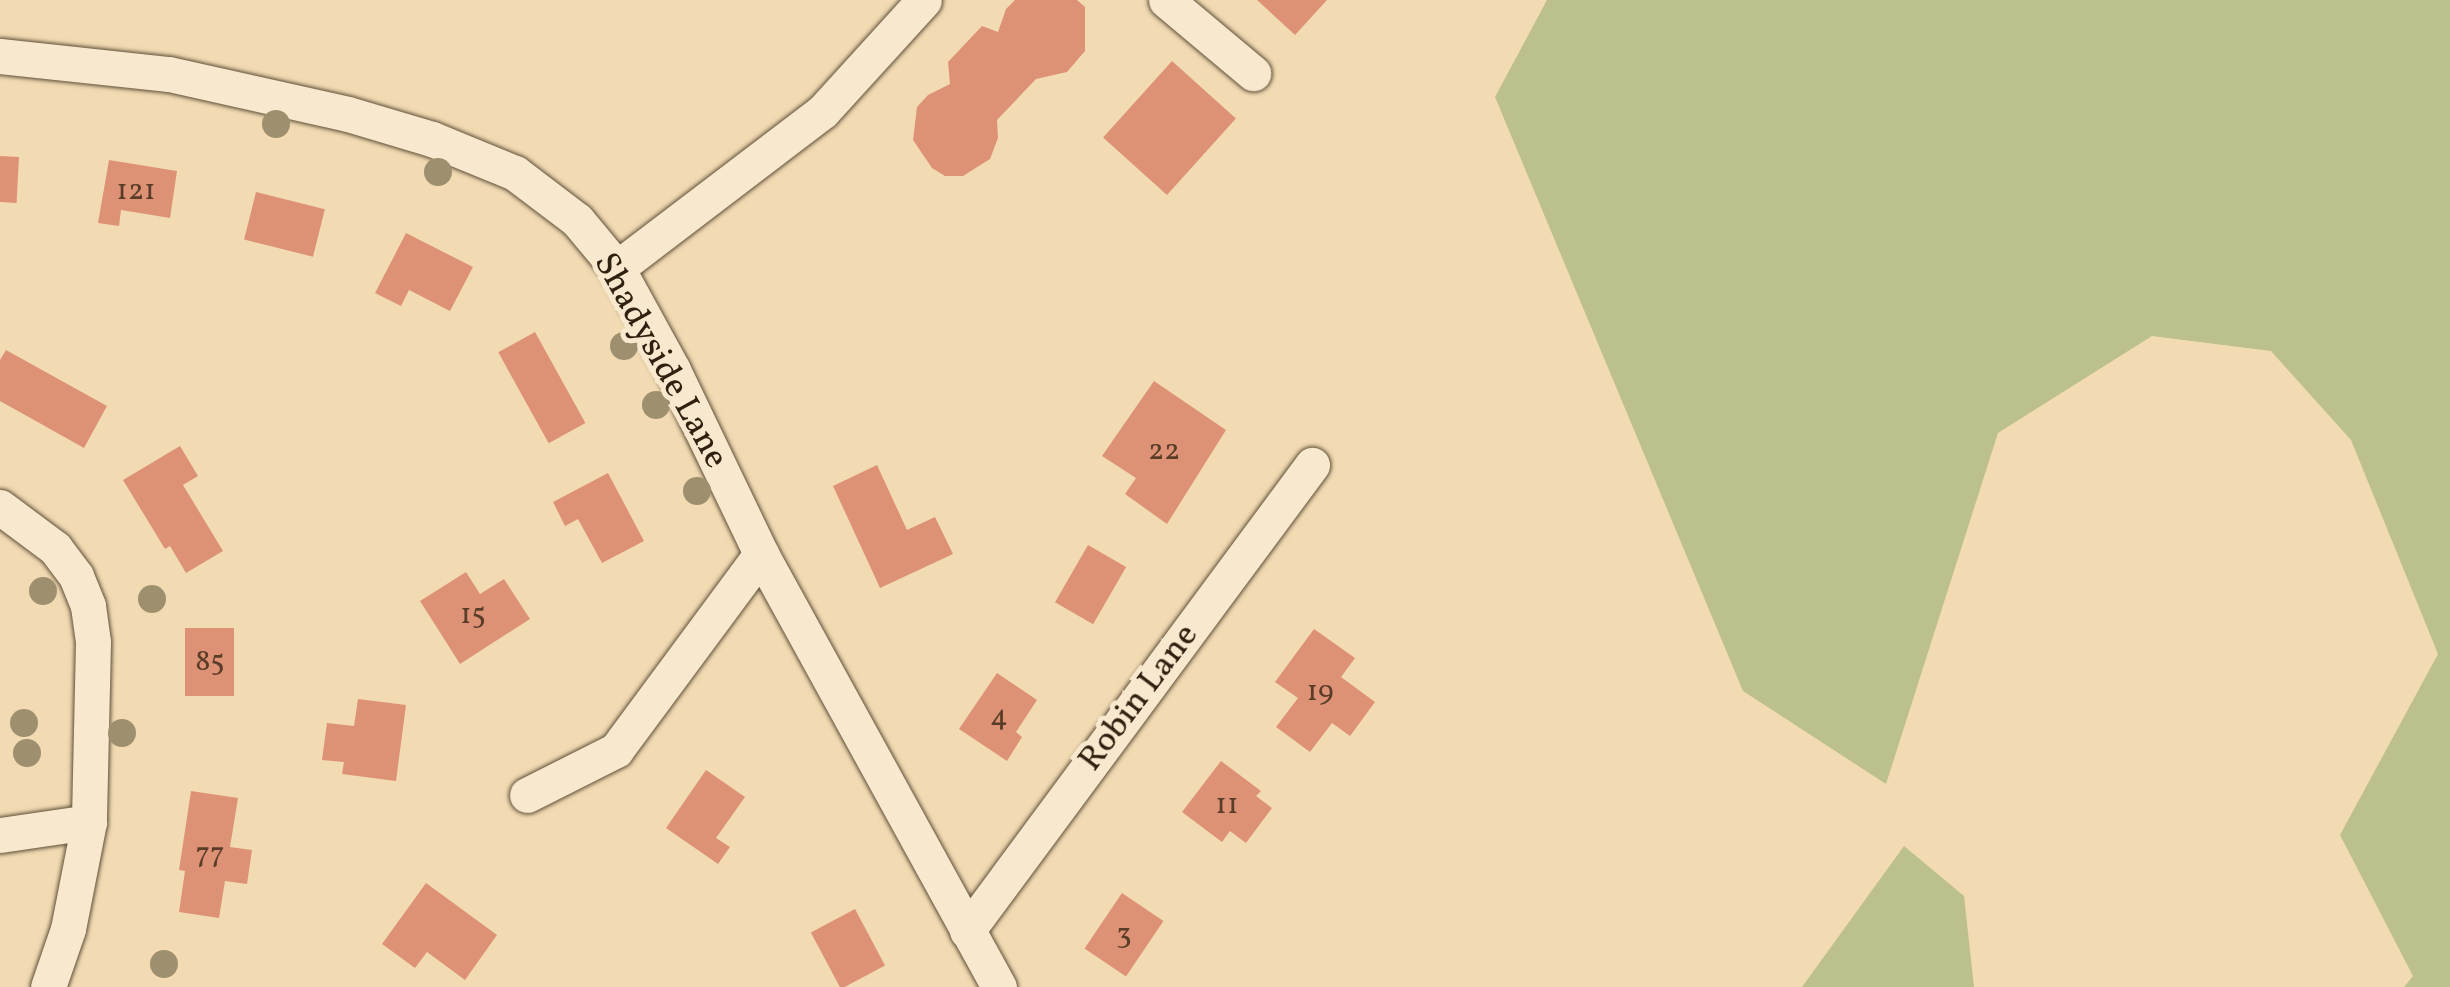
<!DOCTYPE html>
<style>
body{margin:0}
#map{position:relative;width:2450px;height:987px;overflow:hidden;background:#f2dbb3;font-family:Vollkorn,serif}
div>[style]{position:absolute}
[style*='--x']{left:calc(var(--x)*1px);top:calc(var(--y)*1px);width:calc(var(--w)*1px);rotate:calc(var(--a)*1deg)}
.green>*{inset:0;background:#bbc08c}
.building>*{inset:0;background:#dd9275;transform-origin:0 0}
.roads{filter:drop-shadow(0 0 2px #605039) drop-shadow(0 0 2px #605039)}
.minor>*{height:35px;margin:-17.5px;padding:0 17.5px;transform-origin:17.5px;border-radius:17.5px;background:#f7e8ce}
.trees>*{width:28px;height:28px;margin:-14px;border-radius:50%;background:#9e8f6e}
span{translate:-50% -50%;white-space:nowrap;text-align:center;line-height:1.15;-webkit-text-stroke:10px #f7e8ce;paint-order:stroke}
.number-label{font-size:30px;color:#5a3d29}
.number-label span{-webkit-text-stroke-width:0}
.street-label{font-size:35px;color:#2f2110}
</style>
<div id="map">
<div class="green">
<div style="clip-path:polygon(1547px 0,2450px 0,2450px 987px,2404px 987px,2413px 976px,2340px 835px,2438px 654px,2351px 440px,2271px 351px,2152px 336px,1998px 433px,1886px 784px,1743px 691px,1495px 97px)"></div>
<div style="clip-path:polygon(1904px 846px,1964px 896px,1974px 987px,1802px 987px)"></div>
</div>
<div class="building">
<div style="clip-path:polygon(1015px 0,1077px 0,1085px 7px,1085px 51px,1067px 72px,1036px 79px,997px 120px,998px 138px,990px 159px,963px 176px,945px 176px,932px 168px,913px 140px,917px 107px,928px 95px,950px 84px,948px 62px,982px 26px,998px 32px,1006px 9px)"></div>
<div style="clip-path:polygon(1257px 0,1327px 0,1295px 35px)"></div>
<div style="left:1172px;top:61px;width:86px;height:103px;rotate:42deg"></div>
<div style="left:0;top:156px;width:19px;height:46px;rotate:3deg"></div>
<div style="clip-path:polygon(109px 160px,177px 171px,170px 218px,121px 210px,119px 226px,98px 223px)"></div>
<div style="left:256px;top:192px;width:71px;height:49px;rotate:14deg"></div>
<div style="clip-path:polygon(406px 233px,473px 267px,450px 311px,409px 290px,401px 306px,375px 293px)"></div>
<div style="left:535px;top:332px;width:104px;height:42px;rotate:61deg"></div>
<div style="clip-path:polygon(6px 350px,107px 406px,84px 448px,0 401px,0 360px)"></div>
<div style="clip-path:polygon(1154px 381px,1226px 430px,1167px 524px,1125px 494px,1136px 478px,1102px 456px)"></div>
<div style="clip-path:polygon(180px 446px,198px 476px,183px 485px,223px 551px,186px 573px,170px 546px,165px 549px,123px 480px)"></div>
<div style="clip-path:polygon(877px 465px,907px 530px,935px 517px,953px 554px,880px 588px,833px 486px)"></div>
<div style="clip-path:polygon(608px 473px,644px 541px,602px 563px,578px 519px,565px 526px,553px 502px)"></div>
<div style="left:1088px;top:545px;width:44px;height:66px;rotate:30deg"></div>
<div style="clip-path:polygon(466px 572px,480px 594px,504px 579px,530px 619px,460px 664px,420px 601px)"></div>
<div style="left:185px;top:628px;width:49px;height:68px"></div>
<div style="clip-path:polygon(1314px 629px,1355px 658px,1341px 677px,1375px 702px,1350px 736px,1332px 723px,1310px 752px,1276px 727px,1298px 698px,1275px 682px)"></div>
<div style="clip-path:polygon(997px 673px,1037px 700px,1016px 732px,1022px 737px,1007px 761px,959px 729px)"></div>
<div style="clip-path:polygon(358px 699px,406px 705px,396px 781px,342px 774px,344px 762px,322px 760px,327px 723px,354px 726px)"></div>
<div style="clip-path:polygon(1221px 761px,1261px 791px,1256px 796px,1272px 808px,1246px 843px,1230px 831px,1222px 842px,1182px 812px)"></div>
<div style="clip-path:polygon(706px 770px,745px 797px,716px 838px,730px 847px,718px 864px,666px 828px)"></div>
<div style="clip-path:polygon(191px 791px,238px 798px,230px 847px,252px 850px,247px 884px,225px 881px,219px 918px,179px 912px,185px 871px,179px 870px)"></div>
<div style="clip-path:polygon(426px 883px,497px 935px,465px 980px,427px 952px,415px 968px,382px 944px)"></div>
<div style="left:1122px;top:893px;width:50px;height:67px;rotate:34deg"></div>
<div style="left:855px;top:909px;width:64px;height:50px;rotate:62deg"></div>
</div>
<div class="roads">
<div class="minor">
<div style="--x:1166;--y:0;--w:114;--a:40"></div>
<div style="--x:0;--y:56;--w:170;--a:6.1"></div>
<div style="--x:169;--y:74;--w:183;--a:12.6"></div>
<div style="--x:348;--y:114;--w:88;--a:16.6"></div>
<div style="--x:432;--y:139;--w:90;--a:22.3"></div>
<div style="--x:515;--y:173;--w:78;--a:37.2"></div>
<div style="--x:577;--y:220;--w:62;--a:50.2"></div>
<div style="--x:617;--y:268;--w:116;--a:61.2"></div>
<div style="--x:673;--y:370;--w:204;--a:64.4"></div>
<div style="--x:761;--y:554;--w:494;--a:61.2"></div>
<div style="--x:617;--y:268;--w:259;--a:-37.3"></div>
<div style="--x:823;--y:111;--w:150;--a:-47.7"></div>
<div style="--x:0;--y:507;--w:69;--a:36.7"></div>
<div style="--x:55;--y:548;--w:35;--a:53"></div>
<div style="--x:76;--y:576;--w:32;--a:68"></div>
<div style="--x:88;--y:606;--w:36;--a:82"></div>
<div style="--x:93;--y:642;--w:180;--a:91.3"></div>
<div style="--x:89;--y:822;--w:109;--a:101.1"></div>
<div style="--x:68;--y:929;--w:61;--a:109"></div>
<div style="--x:527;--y:795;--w:100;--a:-26.8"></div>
<div style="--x:616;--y:750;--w:244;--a:-53.5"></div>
<div style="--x:0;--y:835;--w:90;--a:-8.3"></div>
<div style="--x:967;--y:931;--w:580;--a:-53.49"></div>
</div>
</div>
<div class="trees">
<div style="left:276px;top:124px"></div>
<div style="left:438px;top:172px"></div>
<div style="left:624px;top:346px"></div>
<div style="left:656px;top:405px"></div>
<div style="left:697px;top:491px"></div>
<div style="left:43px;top:591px"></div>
<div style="left:152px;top:599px"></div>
<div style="left:24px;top:723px"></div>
<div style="left:122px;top:733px"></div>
<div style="left:27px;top:753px"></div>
<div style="left:164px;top:964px"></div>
</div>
<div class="number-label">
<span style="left:136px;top:191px">121</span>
<span style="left:1164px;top:451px">22</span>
<span style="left:473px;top:615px">15</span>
<span style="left:210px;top:662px">85</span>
<span style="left:1320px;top:692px">19</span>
<span style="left:999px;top:717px">4</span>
<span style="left:1227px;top:805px">11</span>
<span style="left:210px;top:854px">77</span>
<span style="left:1124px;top:935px">3</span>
</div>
<div class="street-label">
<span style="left:660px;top:361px;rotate:61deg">Shadyside Lane</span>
<span style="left:1139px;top:698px;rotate:-53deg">Robin Lane</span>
</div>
</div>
